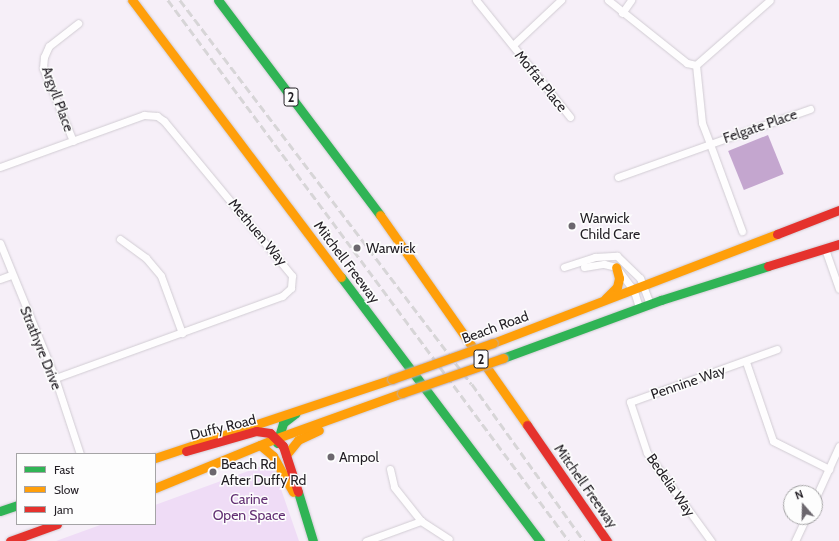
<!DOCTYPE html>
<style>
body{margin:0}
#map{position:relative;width:839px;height:541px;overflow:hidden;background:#f6eff8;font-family:Cabin,sans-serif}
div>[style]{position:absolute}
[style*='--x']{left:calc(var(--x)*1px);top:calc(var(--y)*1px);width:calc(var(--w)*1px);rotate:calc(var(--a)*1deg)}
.green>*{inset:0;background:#efdcf6}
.water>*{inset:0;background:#c4a6cf;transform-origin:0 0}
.roads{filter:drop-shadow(0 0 1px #d1ccd3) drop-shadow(0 0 1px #d1ccd3)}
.street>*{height:7px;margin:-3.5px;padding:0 3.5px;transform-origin:3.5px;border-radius:3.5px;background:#fefdfe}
.fast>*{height:9px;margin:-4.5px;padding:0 4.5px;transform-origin:4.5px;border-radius:4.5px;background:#30b455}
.slow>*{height:9px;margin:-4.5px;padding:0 4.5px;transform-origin:4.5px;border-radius:4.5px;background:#ff9f0a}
.jam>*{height:9px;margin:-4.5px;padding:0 4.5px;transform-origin:4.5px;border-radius:4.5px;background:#e5322d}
.rail>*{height:2.5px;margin-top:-1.25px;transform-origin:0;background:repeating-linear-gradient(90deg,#d7d5d7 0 8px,transparent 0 12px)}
.bridges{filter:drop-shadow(0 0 1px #b5acb8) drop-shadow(0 0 1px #b5acb8)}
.slow-bridge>*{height:9px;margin:-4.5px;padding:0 4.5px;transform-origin:4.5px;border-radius:4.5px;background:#ff9f0a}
.dots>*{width:11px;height:11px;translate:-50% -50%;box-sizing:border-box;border:2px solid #fdfdfd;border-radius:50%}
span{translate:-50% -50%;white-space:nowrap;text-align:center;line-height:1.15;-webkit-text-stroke:3px #fdfdfd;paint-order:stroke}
.shield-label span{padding:1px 3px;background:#fdfdfd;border:1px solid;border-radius:3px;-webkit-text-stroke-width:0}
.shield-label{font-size:13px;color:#221e24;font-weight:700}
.street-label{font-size:14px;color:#221e24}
.poi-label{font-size:14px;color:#221e24}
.left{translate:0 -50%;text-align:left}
.park-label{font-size:14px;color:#633074}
.legend{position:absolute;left:16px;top:453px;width:140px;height:72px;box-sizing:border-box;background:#fdfdfd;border:1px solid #a5a4a6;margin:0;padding:5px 7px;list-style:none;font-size:12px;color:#221e24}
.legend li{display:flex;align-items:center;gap:8px;height:20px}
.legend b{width:20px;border:1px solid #a5a4a6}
.north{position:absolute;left:783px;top:485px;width:40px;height:40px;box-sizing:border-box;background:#fdfdfd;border:1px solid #a5a4a6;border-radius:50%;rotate:340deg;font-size:11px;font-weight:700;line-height:16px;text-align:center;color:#221e24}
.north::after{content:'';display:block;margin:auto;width:14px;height:18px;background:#6c676e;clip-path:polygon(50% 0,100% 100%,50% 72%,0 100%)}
</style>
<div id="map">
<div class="green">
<div style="clip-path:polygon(265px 465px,274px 469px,299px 541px,56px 541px,103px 524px,155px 524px,155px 505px)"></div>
</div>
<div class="water">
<div style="left:768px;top:135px;width:42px;height:43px;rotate:68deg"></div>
</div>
<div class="roads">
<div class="street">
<div style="--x:476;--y:0;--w:150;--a:51.2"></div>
<div style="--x:608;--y:0;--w:101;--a:38.6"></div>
<div style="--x:687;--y:63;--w:9;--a:13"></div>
<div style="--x:696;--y:65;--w:98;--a:-41.3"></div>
<div style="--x:622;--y:13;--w:16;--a:-55"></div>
<div style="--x:513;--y:45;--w:66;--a:-43.2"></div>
<div style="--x:696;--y:65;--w:58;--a:84.1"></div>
<div style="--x:702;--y:123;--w:22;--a:69"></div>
<div style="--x:710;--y:144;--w:106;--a:-19.3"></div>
<div style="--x:73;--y:141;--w:79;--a:-112.3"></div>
<div style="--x:43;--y:68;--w:11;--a:-85"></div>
<div style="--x:44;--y:57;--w:12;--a:-66"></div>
<div style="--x:49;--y:46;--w:37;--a:-38"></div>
<div style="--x:0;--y:167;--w:153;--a:-19.9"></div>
<div style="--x:144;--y:115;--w:13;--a:4"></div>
<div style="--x:157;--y:116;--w:9;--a:36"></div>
<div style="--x:164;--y:121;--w:201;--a:50.4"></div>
<div style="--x:292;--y:276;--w:12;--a:95"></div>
<div style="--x:291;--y:288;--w:12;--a:138"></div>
<div style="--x:282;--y:296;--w:241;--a:160.1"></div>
<div style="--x:618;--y:177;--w:98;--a:-19.7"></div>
<div style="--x:710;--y:144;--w:93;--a:69.8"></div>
<div style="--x:120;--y:239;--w:32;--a:36"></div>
<div style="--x:146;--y:258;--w:23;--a:50"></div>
<div style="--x:161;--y:276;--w:61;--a:69.8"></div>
<div style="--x:0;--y:243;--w:146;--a:67.8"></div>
<div style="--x:55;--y:378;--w:80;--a:71.8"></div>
<div style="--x:825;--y:249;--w:42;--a:70.7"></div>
<div style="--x:564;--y:267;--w:33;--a:-18"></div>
<div style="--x:595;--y:257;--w:22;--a:-3"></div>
<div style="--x:617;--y:256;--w:32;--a:44"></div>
<div style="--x:640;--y:278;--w:28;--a:69"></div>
<div style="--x:584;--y:267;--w:20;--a:-9"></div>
<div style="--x:604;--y:264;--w:12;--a:14"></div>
<div style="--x:616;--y:267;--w:30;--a:53"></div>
<div style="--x:634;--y:291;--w:17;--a:73"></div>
<div style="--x:0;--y:279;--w:12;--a:-20"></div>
<div style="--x:746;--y:362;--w:83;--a:71.1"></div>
<div style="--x:773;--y:441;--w:63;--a:26.6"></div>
<div style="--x:390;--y:469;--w:18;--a:77"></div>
<div style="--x:394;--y:487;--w:43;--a:51.5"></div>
<div style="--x:421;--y:521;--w:33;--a:33"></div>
<div style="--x:815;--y:499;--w:58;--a:-65.6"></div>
<div style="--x:366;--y:541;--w:59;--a:-20"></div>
<div style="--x:711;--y:541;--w:109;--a:-126"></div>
<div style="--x:647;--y:453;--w:54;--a:-108.4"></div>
<div style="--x:630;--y:402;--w:156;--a:-19.8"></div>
<div style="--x:795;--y:541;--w:26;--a:-65"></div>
</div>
<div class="fast">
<div style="--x:218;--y:0;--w:269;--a:53"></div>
<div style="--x:341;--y:277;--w:331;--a:53"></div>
<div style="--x:503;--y:358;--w:168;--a:-20.2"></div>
<div style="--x:661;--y:300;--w:112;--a:-17.6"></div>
<div style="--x:277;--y:443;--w:21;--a:-73"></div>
<div style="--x:283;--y:423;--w:16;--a:-38"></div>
<div style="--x:298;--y:492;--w:51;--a:73"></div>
<div style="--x:0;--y:511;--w:18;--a:-19"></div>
</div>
<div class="slow">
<div style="--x:132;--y:0;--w:347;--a:53"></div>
<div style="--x:380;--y:215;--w:256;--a:55"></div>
<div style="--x:605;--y:299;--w:17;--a:-45"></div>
<div style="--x:617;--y:287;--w:9;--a:-77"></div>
<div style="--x:619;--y:278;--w:11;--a:-105"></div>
<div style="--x:493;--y:343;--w:304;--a:-21"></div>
<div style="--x:260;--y:445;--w:17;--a:40"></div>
<div style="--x:273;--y:456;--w:41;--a:60.9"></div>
<div style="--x:286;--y:455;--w:19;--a:-51"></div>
<div style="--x:298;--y:440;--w:23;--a:-25"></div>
<div style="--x:155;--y:458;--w:250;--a:-18.4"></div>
<div style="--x:155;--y:488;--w:132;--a:-22.3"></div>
<div style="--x:277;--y:438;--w:133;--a:-19.8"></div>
</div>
<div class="jam">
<div style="--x:777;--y:234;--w:66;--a:-21.2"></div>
<div style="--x:768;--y:266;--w:74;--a:-17.2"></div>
<div style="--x:527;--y:425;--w:141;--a:55.4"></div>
<div style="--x:186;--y:451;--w:73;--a:-15.9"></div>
<div style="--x:256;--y:431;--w:14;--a:8"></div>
<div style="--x:270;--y:433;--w:18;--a:45"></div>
<div style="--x:283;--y:446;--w:48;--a:71.9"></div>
<div style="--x:10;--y:541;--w:50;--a:-19.9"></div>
</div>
</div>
<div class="rail">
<div style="--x:168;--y:0;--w:673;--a:53.45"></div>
<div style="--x:180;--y:0;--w:482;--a:52.8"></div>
<div style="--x:472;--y:384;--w:193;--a:54.5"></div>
</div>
<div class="bridges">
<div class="slow-bridge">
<div style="--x:392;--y:379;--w:107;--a:-19.6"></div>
<div style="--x:402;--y:393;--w:107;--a:-19.1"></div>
</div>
</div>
<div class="dots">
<div style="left:572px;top:226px;background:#6c676e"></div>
<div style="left:357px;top:248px;background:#6c676e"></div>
<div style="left:331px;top:457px;background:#6c676e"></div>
<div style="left:213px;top:472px;background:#6c676e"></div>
</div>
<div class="shield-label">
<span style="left:291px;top:97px">2</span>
<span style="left:481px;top:359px">2</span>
</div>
<div class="street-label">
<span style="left:541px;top:81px;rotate:51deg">Moffat Place</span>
<span style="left:58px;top:99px;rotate:70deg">Argyll Place</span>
<span style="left:760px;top:126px;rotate:-19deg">Felgate Place</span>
<span style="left:258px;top:232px;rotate:50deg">Methuen Way</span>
<span style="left:347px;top:262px;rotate:53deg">Mitchell Freeway</span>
<span style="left:495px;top:327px;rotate:-20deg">Beach Road</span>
<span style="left:41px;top:348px;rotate:68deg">Strathyre Drive</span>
<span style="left:688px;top:382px;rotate:-19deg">Pennine Way</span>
<span style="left:223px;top:427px;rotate:-14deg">Duffy Road</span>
<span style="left:671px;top:485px;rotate:55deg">Bedelia Way</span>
<span style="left:586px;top:486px;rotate:55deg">Mitchell Freeway</span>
</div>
<div class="poi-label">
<span class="left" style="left:580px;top:226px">Warwick<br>Child Care</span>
<span class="left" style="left:366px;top:248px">Warwick</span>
<span class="left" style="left:339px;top:457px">Ampol</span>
<span class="left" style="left:221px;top:472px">Beach Rd<br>After Duffy Rd</span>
</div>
<div class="park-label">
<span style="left:249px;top:507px">Carine<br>Open Space</span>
</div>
<ul class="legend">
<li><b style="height:5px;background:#30b455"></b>Fast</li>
<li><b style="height:5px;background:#ff9f0a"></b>Slow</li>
<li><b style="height:5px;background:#e5322d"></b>Jam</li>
</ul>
<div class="north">N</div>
</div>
